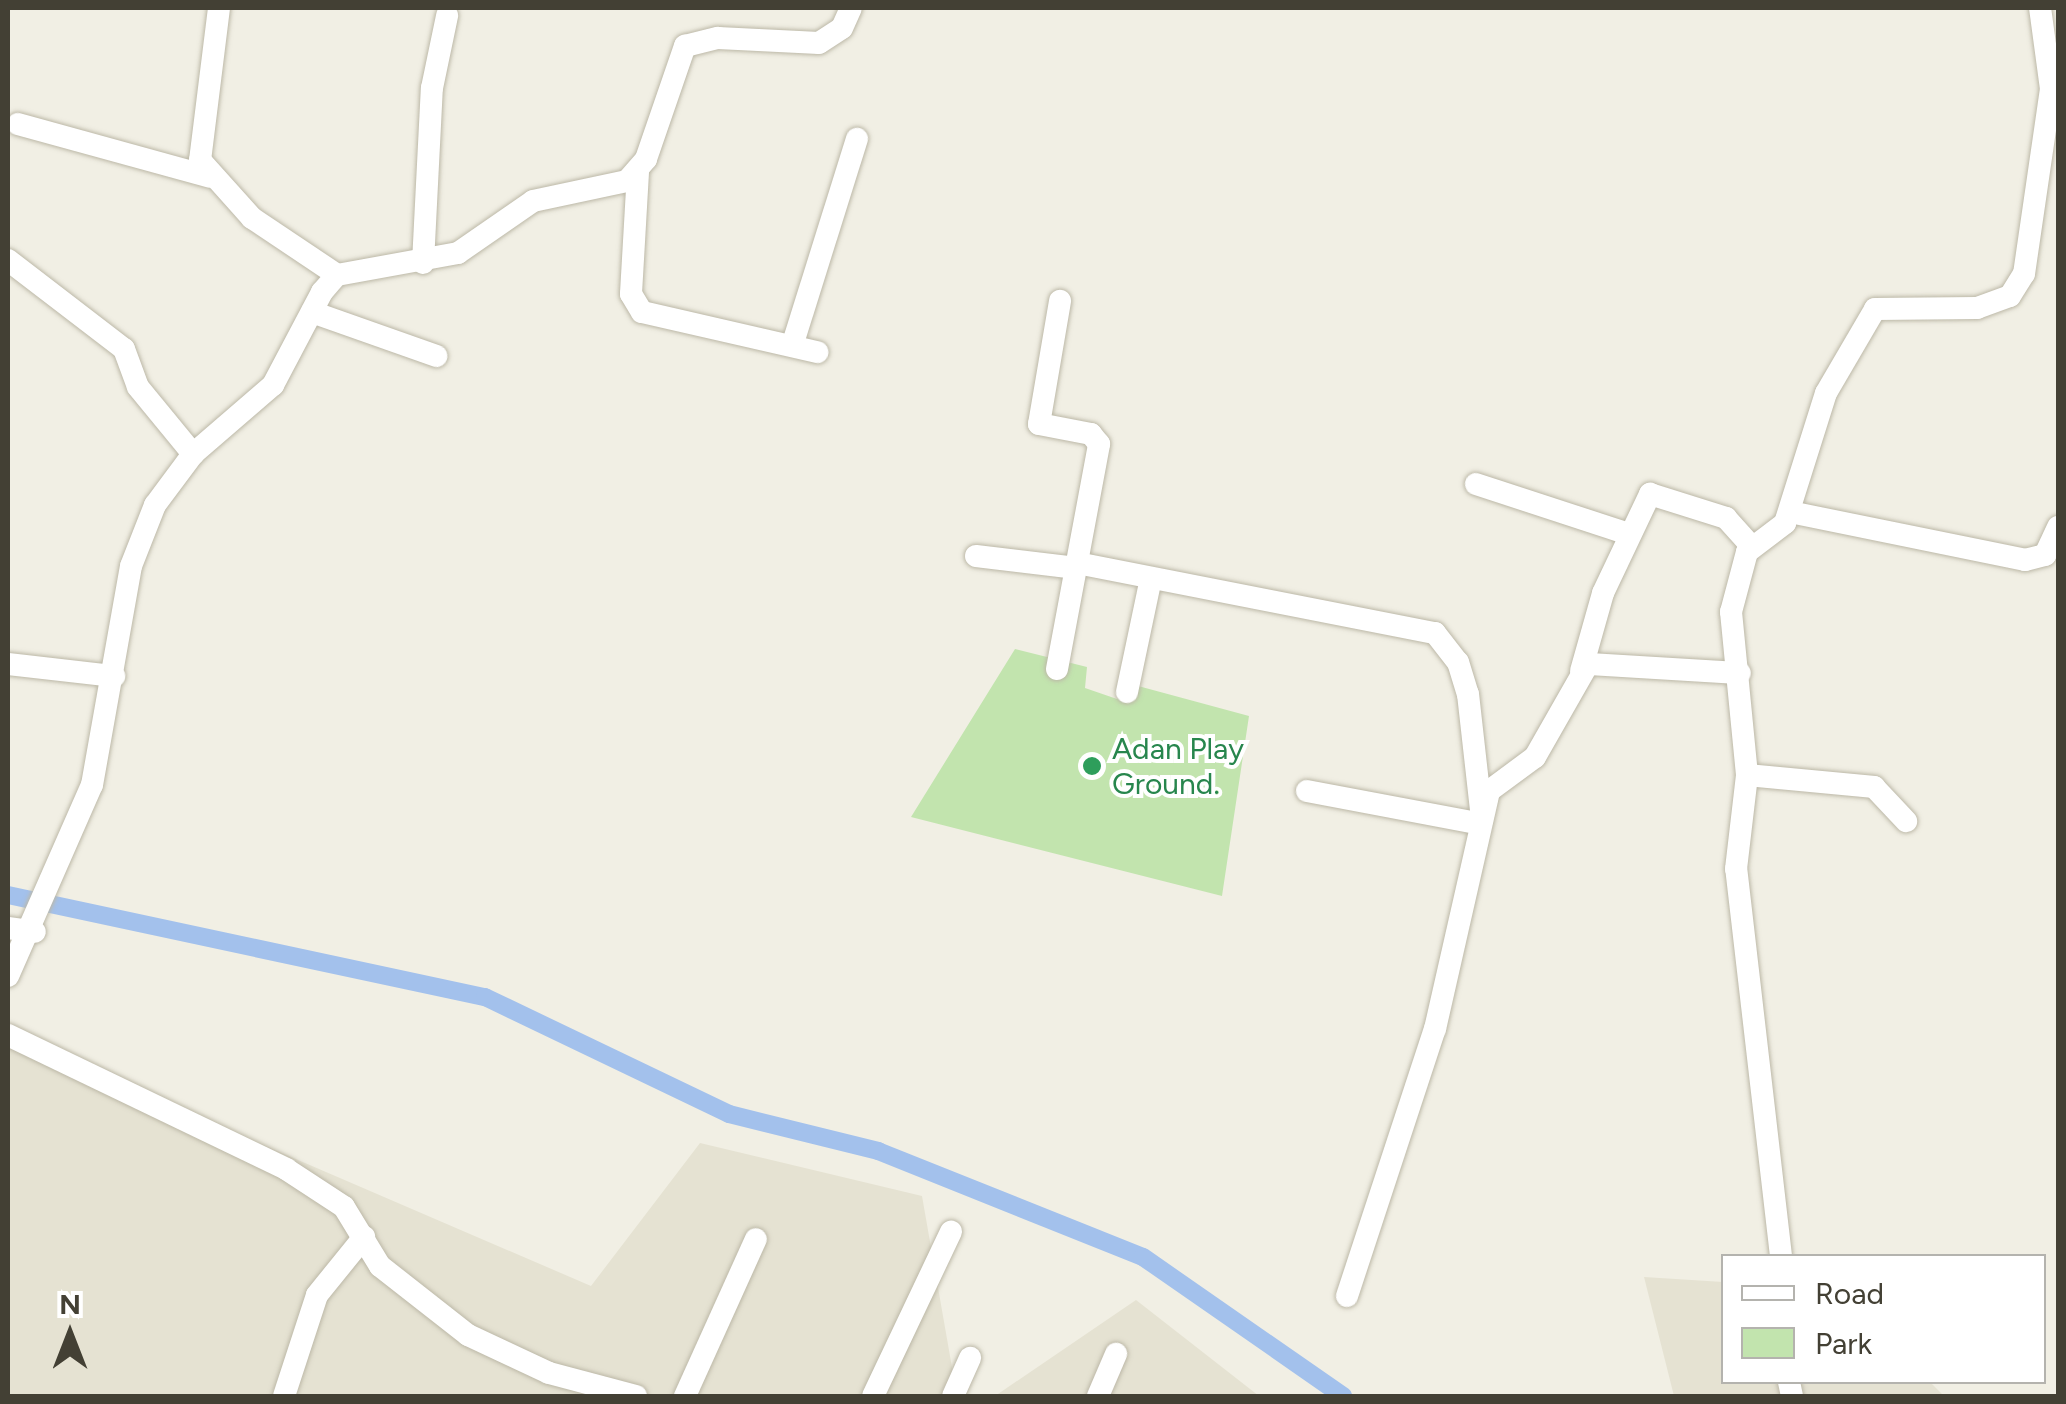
<!DOCTYPE html>
<style>
body{margin:0}
#map{position:relative;width:2066px;height:1404px;overflow:hidden;background:#f1efe4;font-family:Figtree,sans-serif}
div>[style]{position:absolute}
[style*='--x']{left:calc(var(--x)*1px);top:calc(var(--y)*1px);width:calc(var(--w)*1px);rotate:calc(var(--a)*1deg)}
.residential>*{inset:0;background:#e5e2d2}
.green>*{inset:0;background:#c2e4ae}
.canal>*{height:18px;margin:-9px;padding:0 9px;transform-origin:9px;border-radius:9px;background:#a3c1ec}
.roads{filter:drop-shadow(0 0 2px #bcb8a7) drop-shadow(0 0 2px #bcb8a7)}
.minor>*{height:22px;margin:-11px;padding:0 11px;transform-origin:11px;border-radius:11px;background:#fff}
.dots>*{width:28px;height:28px;translate:-50% -50%;box-sizing:border-box;border:5px solid #fff;border-radius:50%}
span{translate:-50% -50%;white-space:nowrap;text-align:center;line-height:1.15;-webkit-text-stroke:8px #fff;paint-order:stroke}
.leisure-label{font-size:30px;color:#27864d}
.left{translate:0 -50%;text-align:left}
.frame{position:absolute;inset:0;border:10px solid #434034;pointer-events:none}
.legend{position:absolute;left:1721px;top:1254px;width:325px;height:130px;box-sizing:border-box;background:#fff;border:2px solid #b4b3ae;margin:0;padding:12px 18px;list-style:none;font-size:30px;color:#434034}
.legend li{display:flex;align-items:center;gap:20px;height:50px}
.legend b{width:50px;border:2px solid #b4b3ae}
.north{position:absolute;left:20px;top:1284px;width:100px;height:100px;-webkit-text-stroke:8px #fff;paint-order:stroke;rotate:0deg;font-size:28px;font-weight:700;line-height:40px;text-align:center;color:#434034}
.north::after{content:'';display:block;margin:auto;width:35px;height:45px;background:#434034;clip-path:polygon(50% 0,100% 100%,50% 72%,0 100%)}
</style>
<div id="map">
<div class="residential">
<div style="clip-path:polygon(8px 1035px,591px 1286px,700px 1143px,922px 1196px,957px 1396px,8px 1396px)"></div>
<div style="clip-path:polygon(1644px 1277px,1723px 1282px,1724px 1382px,1930px 1382px,1944px 1396px,1674px 1396px)"></div>
<div style="clip-path:polygon(1136px 1300px,1259px 1396px,995px 1396px)"></div>
</div>
<div class="green">
<div style="clip-path:polygon(1015px 649px,1087px 667px,1085px 688px,1117px 699px,1127px 683px,1249px 716px,1222px 896px,911px 817px)"></div>
</div>
<div class="canal">
<div style="--x:8;--y:895;--w:488;--a:12.1"></div>
<div style="--x:485;--y:997;--w:271;--a:25.6"></div>
<div style="--x:729;--y:1114;--w:154;--a:13.9"></div>
<div style="--x:878;--y:1151;--w:285;--a:21.8"></div>
<div style="--x:1143;--y:1257;--w:244;--a:34.8"></div>
</div>
<div class="roads">
<div class="minor">
<div style="--x:219;--y:8;--w:153;--a:97.1"></div>
<div style="--x:200;--y:160;--w:78;--a:48.1"></div>
<div style="--x:252;--y:218;--w:102;--a:33.8"></div>
<div style="--x:18;--y:124;--w:199;--a:15.4"></div>
<div style="--x:638;--y:172;--w:122;--a:93.3"></div>
<div style="--x:631;--y:294;--w:21;--a:59"></div>
<div style="--x:642;--y:312;--w:180;--a:12.9"></div>
<div style="--x:8;--y:260;--w:146;--a:37.5"></div>
<div style="--x:124;--y:349;--w:40;--a:69.8"></div>
<div style="--x:138;--y:387;--w:87;--a:50.6"></div>
<div style="--x:423;--y:263;--w:175;--a:-87.1"></div>
<div style="--x:432;--y:88;--w:74;--a:-78.2"></div>
<div style="--x:312;--y:312;--w:132;--a:19.5"></div>
<div style="--x:793;--y:343;--w:214;--a:-72.6"></div>
<div style="--x:1476;--y:484;--w:161;--a:18.1"></div>
<div style="--x:1790;--y:512;--w:240;--a:11.5"></div>
<div style="--x:2025;--y:560;--w:21;--a:-14"></div>
<div style="--x:2045;--y:555;--w:31;--a:-65"></div>
<div style="--x:976;--y:556;--w:101;--a:6.8"></div>
<div style="--x:1077;--y:563;--w:365;--a:11.1"></div>
<div style="--x:1435;--y:633;--w:37;--a:52"></div>
<div style="--x:1458;--y:662;--w:34;--a:73"></div>
<div style="--x:1468;--y:694;--w:116;--a:83.6"></div>
<div style="--x:8;--y:664;--w:107;--a:6.5"></div>
<div style="--x:1057;--y:669;--w:229;--a:-79.4"></div>
<div style="--x:1099;--y:444;--w:13;--a:-129"></div>
<div style="--x:1091;--y:434;--w:53;--a:-169.1"></div>
<div style="--x:1039;--y:424;--w:125;--a:-80.3"></div>
<div style="--x:1581;--y:671;--w:81;--a:-74.2"></div>
<div style="--x:1603;--y:593;--w:110;--a:-64.6"></div>
<div style="--x:1650;--y:494;--w:80;--a:17.5"></div>
<div style="--x:1726;--y:518;--w:38;--a:48"></div>
<div style="--x:1127;--y:692;--w:116;--a:-78.1"></div>
<div style="--x:1747;--y:775;--w:128;--a:5.4"></div>
<div style="--x:1874;--y:787;--w:47;--a:46.7"></div>
<div style="--x:1307;--y:791;--w:173;--a:10.7"></div>
<div style="--x:8;--y:928;--w:27;--a:8"></div>
<div style="--x:8;--y:976;--w:209;--a:-66.3"></div>
<div style="--x:92;--y:785;--w:222;--a:-79.9"></div>
<div style="--x:131;--y:566;--w:66;--a:-68.5"></div>
<div style="--x:155;--y:505;--w:64;--a:-53.3"></div>
<div style="--x:193;--y:454;--w:106;--a:-40.8"></div>
<div style="--x:273;--y:385;--w:105;--a:-62.2"></div>
<div style="--x:322;--y:292;--w:23;--a:-49"></div>
<div style="--x:337;--y:275;--w:123;--a:-10.3"></div>
<div style="--x:458;--y:253;--w:91;--a:-34.7"></div>
<div style="--x:533;--y:201;--w:96;--a:-12"></div>
<div style="--x:627;--y:181;--w:29;--a:-49"></div>
<div style="--x:646;--y:159;--w:120;--a:-71"></div>
<div style="--x:685;--y:46;--w:34;--a:-14"></div>
<div style="--x:718;--y:38;--w:101;--a:2.8"></div>
<div style="--x:819;--y:43;--w:27;--a:-33"></div>
<div style="--x:842;--y:28;--w:22;--a:-66"></div>
<div style="--x:8;--y:1035;--w:309;--a:25.7"></div>
<div style="--x:286;--y:1169;--w:69;--a:33.2"></div>
<div style="--x:344;--y:1207;--w:69;--a:58.6"></div>
<div style="--x:380;--y:1266;--w:112;--a:38.1"></div>
<div style="--x:468;--y:1335;--w:89;--a:25.1"></div>
<div style="--x:549;--y:1373;--w:90;--a:14.8"></div>
<div style="--x:1781;--y:1256;--w:390;--a:-96.6"></div>
<div style="--x:1736;--y:869;--w:95;--a:-83.3"></div>
<div style="--x:1747;--y:775;--w:164;--a:-95.6"></div>
<div style="--x:1731;--y:612;--w:62;--a:-75.1"></div>
<div style="--x:1747;--y:552;--w:48;--a:-37.3"></div>
<div style="--x:1785;--y:523;--w:136;--a:-72.5"></div>
<div style="--x:1826;--y:393;--w:97;--a:-59.7"></div>
<div style="--x:1875;--y:309;--w:102;--a:-0.6"></div>
<div style="--x:1977;--y:308;--w:35;--a:-20"></div>
<div style="--x:2010;--y:296;--w:26;--a:-58"></div>
<div style="--x:2024;--y:274;--w:187;--a:-81.7"></div>
<div style="--x:2051;--y:89;--w:82;--a:-97.7"></div>
<div style="--x:1347;--y:1296;--w:281;--a:-71.8"></div>
<div style="--x:1435;--y:1029;--w:244;--a:-77.2"></div>
<div style="--x:1489;--y:791;--w:57;--a:-36.5"></div>
<div style="--x:1535;--y:757;--w:107;--a:-60.3"></div>
<div style="--x:1588;--y:664;--w:152;--a:3.4"></div>
<div style="--x:1789;--y:1382;--w:14;--a:78"></div>
<div style="--x:284;--y:1396;--w:106;--a:-71.9"></div>
<div style="--x:317;--y:1295;--w:75;--a:-51"></div>
<div style="--x:685;--y:1396;--w:172;--a:-65.7"></div>
<div style="--x:873;--y:1396;--w:182;--a:-64.6"></div>
<div style="--x:953;--y:1396;--w:42;--a:-65.9"></div>
<div style="--x:1098;--y:1396;--w:46;--a:-66.8"></div>
</div>
</div>
<div class="dots">
<div style="left:1092px;top:766px;background:#2e9e5b"></div>
</div>
<div class="leisure-label">
<span class="left" style="left:1112px;top:766px">Adan Play<br>Ground.</span>
</div>
<div class="frame"></div>
<ul class="legend">
<li><b style="height:12px;background:#fff"></b>Road</li>
<li><b style="height:28px;background:#c2e4ae"></b>Park</li>
</ul>
<div class="north">N</div>
</div>
